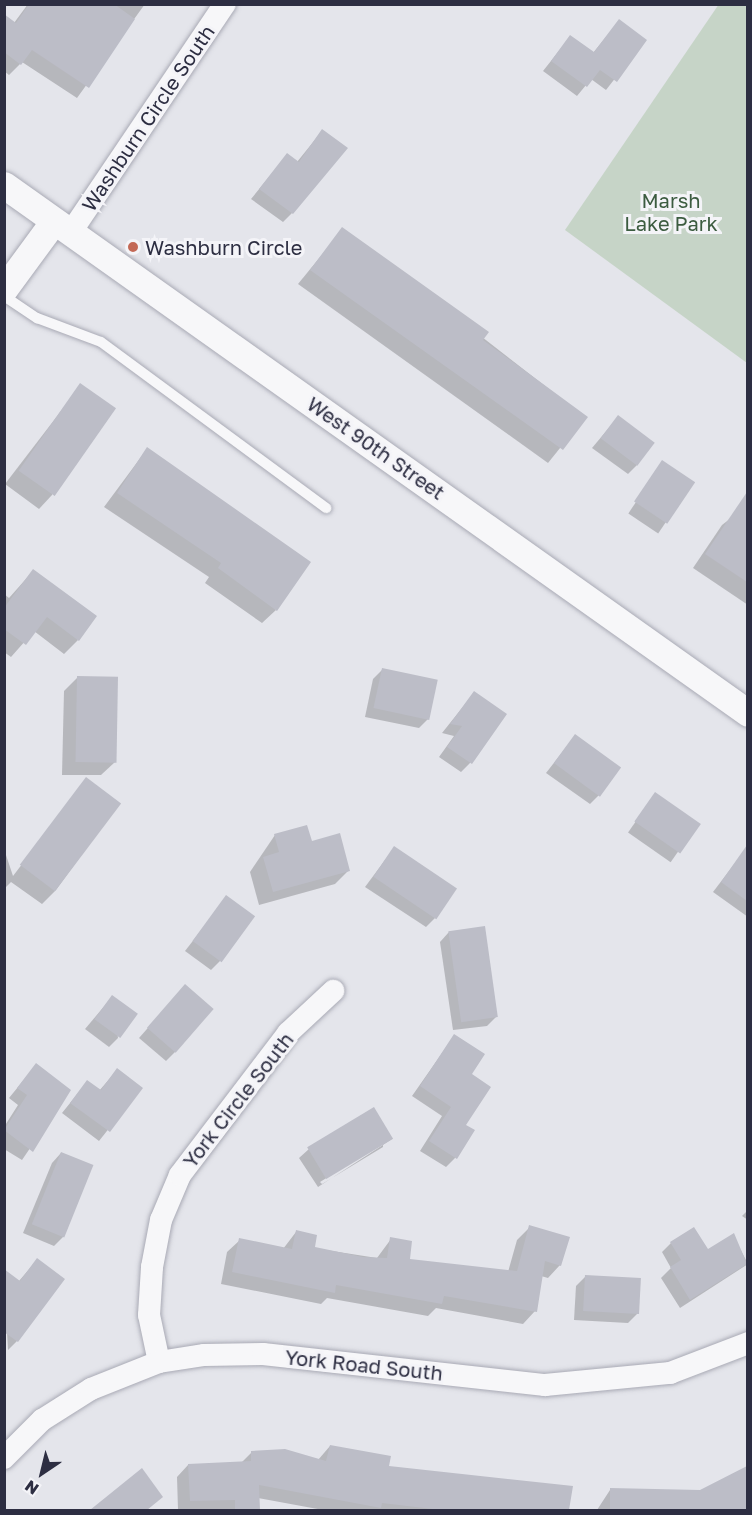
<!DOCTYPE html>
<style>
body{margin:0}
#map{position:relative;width:752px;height:1515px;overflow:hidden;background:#e4e5eb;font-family:"Golos Text",sans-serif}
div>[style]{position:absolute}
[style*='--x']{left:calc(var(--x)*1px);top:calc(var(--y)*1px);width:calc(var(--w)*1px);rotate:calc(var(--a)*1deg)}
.green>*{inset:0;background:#c6d4c7}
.shadow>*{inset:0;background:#0003;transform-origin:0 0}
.building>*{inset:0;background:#bcbdc7;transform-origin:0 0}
.roads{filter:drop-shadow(0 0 2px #a9aab5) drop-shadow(0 0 2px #a9aab5)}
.service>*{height:10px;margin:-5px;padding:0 5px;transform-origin:5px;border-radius:5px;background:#f7f7f9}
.minor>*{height:22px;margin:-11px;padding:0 11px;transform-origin:11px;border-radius:11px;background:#f7f7f9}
.tertiary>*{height:27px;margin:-13.5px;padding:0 13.5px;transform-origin:13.5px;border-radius:13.5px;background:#f7f7f9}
.dots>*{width:16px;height:16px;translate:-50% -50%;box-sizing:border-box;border:3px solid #f4f4f8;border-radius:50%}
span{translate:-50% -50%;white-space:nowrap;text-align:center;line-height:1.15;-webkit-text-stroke:6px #f4f4f8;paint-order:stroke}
.street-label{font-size:20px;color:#2d2e42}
.park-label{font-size:20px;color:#3c5c40}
.poi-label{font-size:20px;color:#2d2e42}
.left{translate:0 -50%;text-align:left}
.frame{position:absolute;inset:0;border:6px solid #2d2e42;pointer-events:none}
.north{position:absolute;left:12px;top:1443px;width:60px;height:60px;-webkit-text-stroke:4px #f4f4f8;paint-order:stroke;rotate:215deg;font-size:16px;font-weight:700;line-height:24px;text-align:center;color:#2d2e42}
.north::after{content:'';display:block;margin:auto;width:21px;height:27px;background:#2d2e42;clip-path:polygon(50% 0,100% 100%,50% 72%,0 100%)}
</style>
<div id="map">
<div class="green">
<div style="clip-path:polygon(719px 4px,747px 5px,747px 363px,565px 230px)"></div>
</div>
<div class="shadow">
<div style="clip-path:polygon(28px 4px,145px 4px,77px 98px,22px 62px,9px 75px,4px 71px,4px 16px,14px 23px)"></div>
<div style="clip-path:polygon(619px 21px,645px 40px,606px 90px,591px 79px,577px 96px,543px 71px,570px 37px,593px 53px)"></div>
<div style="clip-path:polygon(322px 131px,292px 213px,283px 222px,251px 199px,287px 155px,297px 162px)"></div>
<div style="clip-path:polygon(343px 229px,585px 417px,548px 463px,298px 284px)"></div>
<div style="clip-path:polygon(81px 385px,52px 495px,39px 509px,5px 484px)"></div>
<div style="clip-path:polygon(618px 417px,637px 465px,628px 474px,592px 448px)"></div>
<div style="clip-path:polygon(147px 449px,276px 610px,262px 623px,205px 583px,209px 577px,104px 507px)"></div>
<div style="left:663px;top:462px;width:36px;height:62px;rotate:34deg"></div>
<div style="clip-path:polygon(748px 505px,748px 605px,693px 568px,722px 525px)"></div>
<div style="clip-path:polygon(33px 571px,78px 640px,64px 654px,34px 631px,11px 657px,4px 652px,4px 594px,9px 598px)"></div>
<div style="clip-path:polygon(382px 670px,428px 719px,419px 728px,365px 717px,373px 679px)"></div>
<div style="clip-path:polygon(78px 677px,115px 762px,101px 775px,62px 775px,64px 691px)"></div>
<div style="clip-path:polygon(474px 693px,470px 763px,461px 772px,439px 757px,454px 736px,442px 733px)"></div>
<div style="clip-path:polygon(575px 736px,599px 795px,590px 804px,546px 773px)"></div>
<div style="clip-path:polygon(87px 779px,119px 803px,56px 890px,42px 904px,11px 882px,4px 889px,4px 849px,13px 876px)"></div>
<div style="left:655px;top:794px;width:52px;height:47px;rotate:35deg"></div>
<div style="clip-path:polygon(275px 835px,349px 870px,335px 884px,259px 905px,250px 872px)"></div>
<div style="clip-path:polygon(394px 848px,435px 918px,426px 927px,365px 887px)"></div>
<div style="clip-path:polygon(742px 854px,748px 858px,748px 917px,713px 892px)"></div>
<div style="clip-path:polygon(227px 897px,220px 961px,211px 970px,185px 951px)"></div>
<div style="clip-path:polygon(449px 932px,497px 1016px,487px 1026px,453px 1030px,440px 942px)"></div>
<div style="clip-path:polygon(185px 986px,175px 1052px,166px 1061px,139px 1038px)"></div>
<div style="clip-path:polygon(112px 997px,118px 1038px,109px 1047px,85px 1029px)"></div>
<div style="clip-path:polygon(454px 1036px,469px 1074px,464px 1125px,455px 1158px,446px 1167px,420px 1151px,442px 1116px,412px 1096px)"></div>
<div style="clip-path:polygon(36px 1065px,69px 1091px,22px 1160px,4px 1149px,4px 1127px,18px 1105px,9px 1098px)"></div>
<div style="clip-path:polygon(117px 1070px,141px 1088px,99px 1141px,62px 1113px,87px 1082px,99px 1091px)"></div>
<div style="clip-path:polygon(evenodd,392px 1139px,318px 1187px,299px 1158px,309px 1149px,392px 1139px,383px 1143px,383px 1147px,322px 1184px,320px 1182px,383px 1143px)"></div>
<div style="clip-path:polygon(61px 1153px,63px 1237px,54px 1246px,23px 1233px,52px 1163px)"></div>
<div style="clip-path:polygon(748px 1210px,748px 1220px,742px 1216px)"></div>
<div style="clip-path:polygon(530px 1227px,560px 1265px,548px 1278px,541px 1276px,535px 1311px,523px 1324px,436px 1308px,428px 1316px,327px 1298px,321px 1304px,221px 1284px,227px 1252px,240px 1240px,283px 1249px,296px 1232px,313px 1248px,377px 1258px,391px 1239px,408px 1260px,508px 1272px,517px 1240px)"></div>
<div style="clip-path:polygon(733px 1235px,748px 1264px,680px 1308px,661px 1278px,671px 1268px,662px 1252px,671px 1243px,707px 1251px)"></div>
<div style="clip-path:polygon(37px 1260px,17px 1341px,8px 1350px,4px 1279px,19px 1281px)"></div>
<div style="clip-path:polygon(585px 1277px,638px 1313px,628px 1323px,574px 1320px,576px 1286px)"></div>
<div style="clip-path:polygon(330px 1446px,387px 1468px,571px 1487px,567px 1510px,323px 1510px,258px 1498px,259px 1510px,178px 1510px,177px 1477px,188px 1465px,241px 1463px,252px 1452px,318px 1460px)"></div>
<div style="clip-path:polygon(748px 1468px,748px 1510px,597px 1510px,610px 1490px,700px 1492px)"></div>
<div style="clip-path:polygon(142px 1470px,151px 1506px,146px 1510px,93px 1510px)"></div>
</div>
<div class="building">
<div style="clip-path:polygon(29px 4px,114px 4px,135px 19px,89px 88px,32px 50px,21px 65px,4px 52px,4px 14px,16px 23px)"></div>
<div style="clip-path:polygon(619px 19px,647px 40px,617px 82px,600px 70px,587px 87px,551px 61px,570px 35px,594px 52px)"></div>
<div style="clip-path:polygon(322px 129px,348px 148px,293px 214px,259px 189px,287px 153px,299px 162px)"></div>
<div style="clip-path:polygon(342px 227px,489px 332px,483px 340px,588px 417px,563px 450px,310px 270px)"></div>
<div style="left:80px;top:383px;width:44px;height:107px;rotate:35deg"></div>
<div style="left:618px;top:415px;width:46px;height:29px;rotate:37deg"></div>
<div style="clip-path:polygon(147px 447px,311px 562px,277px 611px,218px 568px,221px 563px,117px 493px)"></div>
<div style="left:662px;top:460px;width:40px;height:50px;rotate:34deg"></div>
<div style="clip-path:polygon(747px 492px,747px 582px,705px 554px)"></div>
<div style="clip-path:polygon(33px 569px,97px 616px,79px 641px,47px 617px,26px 645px,4px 629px,4px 608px)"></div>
<div style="left:382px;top:668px;width:57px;height:41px;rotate:12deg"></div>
<div style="left:77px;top:676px;width:41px;height:86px;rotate:1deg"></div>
<div style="clip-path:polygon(474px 691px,507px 714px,472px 764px,447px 747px,462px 726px,450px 724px)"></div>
<div style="left:575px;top:734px;width:57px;height:36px;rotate:36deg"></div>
<div style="left:86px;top:777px;width:44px;height:110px;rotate:37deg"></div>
<div style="left:655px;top:792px;width:56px;height:36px;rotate:35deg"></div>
<div style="clip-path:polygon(307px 825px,312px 841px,340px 833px,350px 871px,273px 892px,263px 857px,279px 852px,274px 834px)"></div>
<div style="clip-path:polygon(747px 845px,747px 901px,721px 882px)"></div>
<div style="left:394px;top:846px;width:76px;height:37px;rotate:34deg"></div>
<div style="left:226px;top:895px;width:36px;height:57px;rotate:36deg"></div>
<div style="left:485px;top:926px;width:92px;height:37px;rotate:82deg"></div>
<div style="left:185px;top:984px;width:38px;height:58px;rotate:41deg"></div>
<div style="left:112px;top:995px;width:32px;height:30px;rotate:36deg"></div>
<div style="clip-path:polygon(454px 1034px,485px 1054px,472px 1074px,491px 1087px,466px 1125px,475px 1130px,457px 1159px,429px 1141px,451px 1107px,420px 1086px)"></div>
<div style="clip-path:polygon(36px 1063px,71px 1090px,33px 1152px,4px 1130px,27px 1095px,17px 1088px)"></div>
<div style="clip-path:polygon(117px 1068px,143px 1088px,110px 1132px,70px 1103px,87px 1080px,101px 1090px)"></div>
<div style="left:374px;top:1107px;width:37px;height:78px;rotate:59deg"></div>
<div style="left:61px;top:1152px;width:35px;height:78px;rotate:22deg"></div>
<div style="clip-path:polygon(529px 1225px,570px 1237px,561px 1266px,545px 1261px,537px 1312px,444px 1296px,442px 1304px,336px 1285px,335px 1293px,232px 1272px,239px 1238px,292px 1249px,296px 1230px,317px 1235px,315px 1247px,363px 1257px,387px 1258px,390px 1237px,412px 1241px,410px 1259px,517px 1271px)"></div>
<div style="clip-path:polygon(694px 1227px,708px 1249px,734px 1233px,747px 1264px,690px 1300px,670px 1267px,681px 1260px,670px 1242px)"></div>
<div style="clip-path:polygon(37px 1258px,65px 1279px,18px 1342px,4px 1332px,4px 1269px,20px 1281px)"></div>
<div style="left:585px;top:1275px;width:56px;height:36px;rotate:3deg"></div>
<div style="clip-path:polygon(330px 1445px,391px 1456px,389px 1466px,573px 1486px,569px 1510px,441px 1510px,382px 1503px,381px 1508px,259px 1485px,260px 1510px,235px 1510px,235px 1500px,190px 1501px,188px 1464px,251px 1461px,251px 1451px,285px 1449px,326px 1461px)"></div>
<div style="clip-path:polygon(747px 1466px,747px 1510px,610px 1510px,610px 1488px,700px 1490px)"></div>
<div style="clip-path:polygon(142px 1468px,163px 1497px,147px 1510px,90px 1510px)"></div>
</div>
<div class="roads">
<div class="service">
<div style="--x:4;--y:296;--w:40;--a:34"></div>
<div style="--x:37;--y:318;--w:68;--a:20.6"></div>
<div style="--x:101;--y:342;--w:280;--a:36.4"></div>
</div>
<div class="minor">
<div style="--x:71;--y:232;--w:275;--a:-56"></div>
<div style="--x:159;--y:1362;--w:48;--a:-102"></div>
<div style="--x:149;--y:1315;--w:48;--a:-86.4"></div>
<div style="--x:152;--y:1267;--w:48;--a:-79.2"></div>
<div style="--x:161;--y:1220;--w:49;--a:-67.1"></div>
<div style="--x:180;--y:1175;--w:178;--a:-52.7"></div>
<div style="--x:288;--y:1033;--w:62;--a:-43"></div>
<div style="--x:4;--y:1458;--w:54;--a:-45"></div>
<div style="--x:42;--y:1420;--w:58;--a:-32.3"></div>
<div style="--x:91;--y:1389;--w:73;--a:-21.7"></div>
<div style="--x:159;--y:1362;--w:46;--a:-8.8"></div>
<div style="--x:204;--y:1355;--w:59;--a:-1"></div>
<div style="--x:263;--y:1354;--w:284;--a:6.3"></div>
<div style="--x:545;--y:1385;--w:126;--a:-5.5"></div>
<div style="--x:670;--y:1373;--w:84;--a:-21"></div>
</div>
<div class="tertiary">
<div style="--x:4;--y:185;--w:912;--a:35.36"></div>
<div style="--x:4;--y:289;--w:84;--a:-53.7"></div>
</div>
</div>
<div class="dots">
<div style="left:133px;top:247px;background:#c36956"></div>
</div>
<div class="street-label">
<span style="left:148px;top:118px;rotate:-56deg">Washburn Circle South</span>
<span style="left:376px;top:448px;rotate:35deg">West 90th Street</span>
<span style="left:238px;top:1100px;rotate:-52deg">York Circle South</span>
<span style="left:364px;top:1365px;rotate:6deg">York Road South</span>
</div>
<div class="park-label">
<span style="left:671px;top:212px">Marsh<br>Lake Park</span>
</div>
<div class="poi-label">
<span class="left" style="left:145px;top:247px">Washburn Circle</span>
</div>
<div class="frame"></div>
<div class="north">N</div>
</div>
